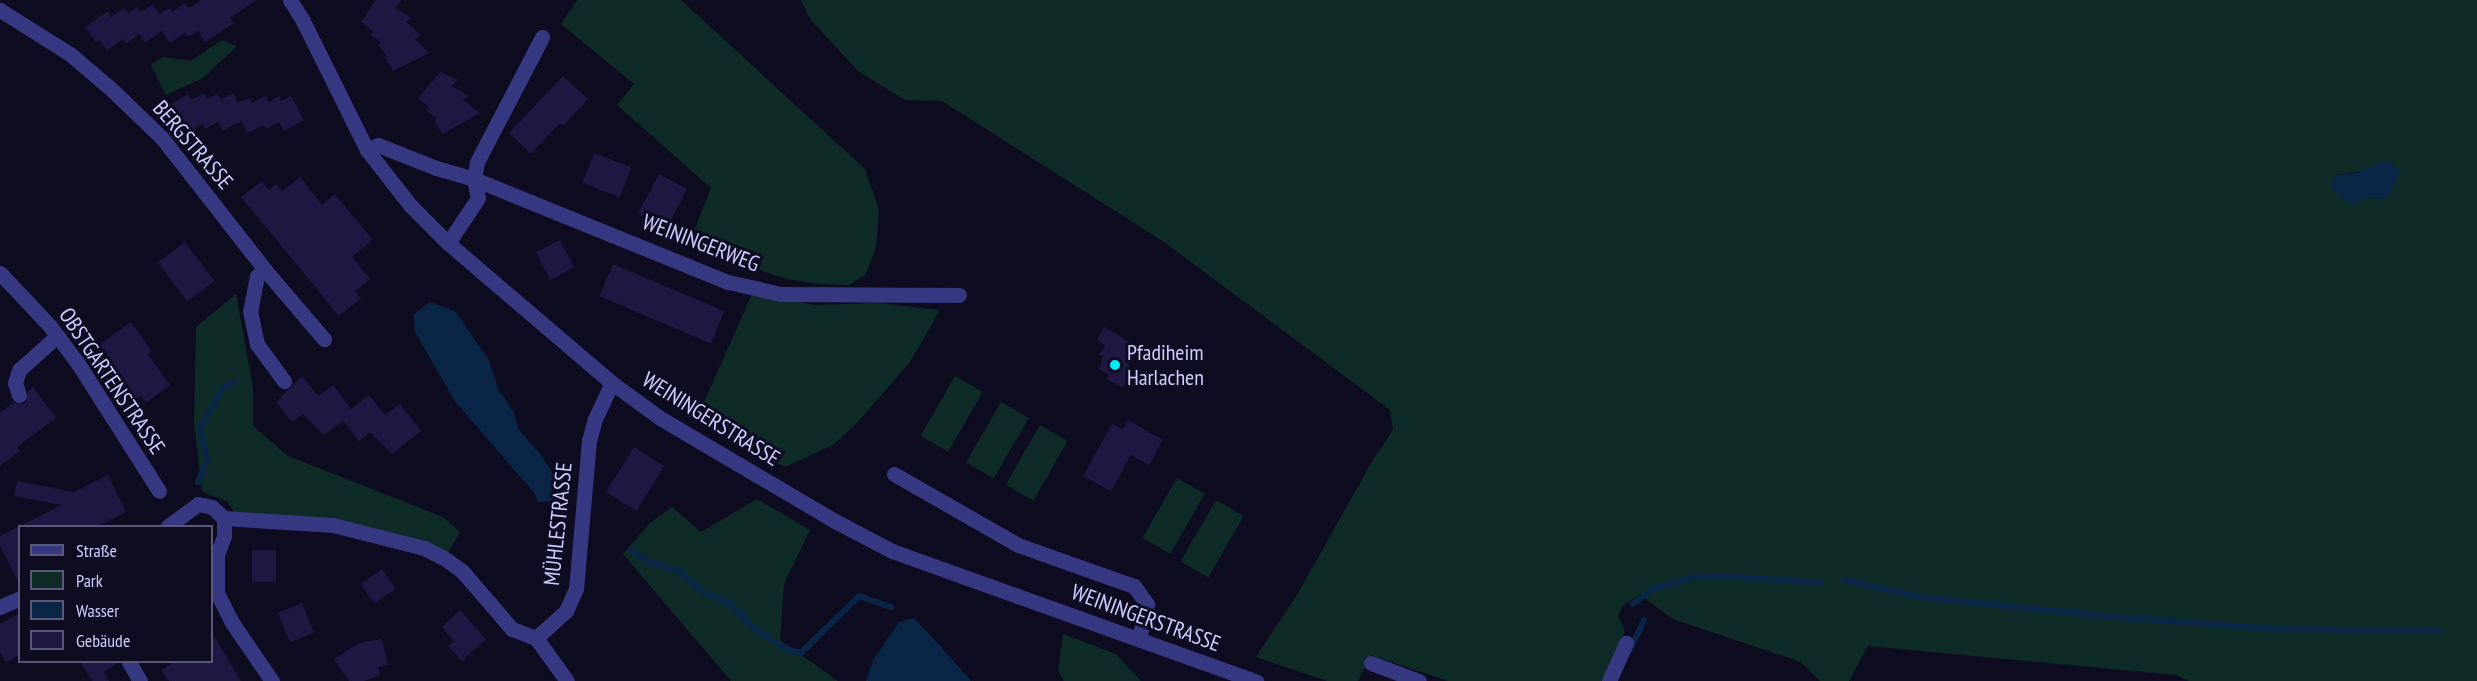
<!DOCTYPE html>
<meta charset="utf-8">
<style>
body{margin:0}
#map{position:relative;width:2477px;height:681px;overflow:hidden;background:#0e0c21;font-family:"PT Sans Narrow",sans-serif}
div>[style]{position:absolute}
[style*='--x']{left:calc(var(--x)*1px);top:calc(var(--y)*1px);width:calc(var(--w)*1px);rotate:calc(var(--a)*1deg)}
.green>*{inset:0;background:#0f2b28;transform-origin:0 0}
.water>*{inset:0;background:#0b2546}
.stream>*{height:6px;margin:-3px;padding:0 3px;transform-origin:3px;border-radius:3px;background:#0b2546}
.building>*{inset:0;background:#1e1842;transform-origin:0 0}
.minor>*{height:15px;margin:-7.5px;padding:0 7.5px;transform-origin:7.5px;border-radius:7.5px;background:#363881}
.dots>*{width:16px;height:16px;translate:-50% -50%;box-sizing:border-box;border:3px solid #0e0c21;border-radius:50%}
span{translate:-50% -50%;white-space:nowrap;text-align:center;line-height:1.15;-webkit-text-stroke:6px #0e0c21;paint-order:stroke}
.street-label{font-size:22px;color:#cfccff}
.poi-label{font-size:22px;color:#cfccff}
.left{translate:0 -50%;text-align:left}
.legend{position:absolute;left:18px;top:525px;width:195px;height:138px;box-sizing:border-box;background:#0e0c21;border:2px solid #5b597a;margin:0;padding:8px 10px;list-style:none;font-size:18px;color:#cfccff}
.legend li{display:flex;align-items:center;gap:12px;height:30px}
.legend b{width:30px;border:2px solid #5b597a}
</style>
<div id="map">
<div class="green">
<div style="clip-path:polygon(577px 0,681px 0,865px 169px,879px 210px,876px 247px,866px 274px,849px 285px,820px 284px,787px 279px,688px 246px,711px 188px,617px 105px,634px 84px,561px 24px)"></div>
<div style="clip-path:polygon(evenodd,801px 0,2477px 0,2477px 681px,2189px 681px,2176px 675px,1868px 646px,1849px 681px,1820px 681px,1801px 662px,1673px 619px,1640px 595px,1623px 605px,1618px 616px,1625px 631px,1603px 681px,1448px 681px,1371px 655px,1358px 681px,1327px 681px,1256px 657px,1297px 595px,1374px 458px,1393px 430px,1390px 410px,1164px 242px,942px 101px,905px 100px,858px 71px,811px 20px,801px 0,2377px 163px,2382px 199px,2366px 197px,2336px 175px,2367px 171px,2377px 163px)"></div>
<div style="clip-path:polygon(222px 40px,237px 46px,203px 78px,166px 95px,151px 65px,163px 57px,191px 61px)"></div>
<div style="clip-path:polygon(236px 294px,253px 388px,253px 426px,288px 456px,443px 517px,460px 532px,447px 554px,235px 513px,227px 501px,202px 492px,194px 422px,196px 327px)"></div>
<div style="clip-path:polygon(752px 294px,815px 305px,877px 303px,940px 310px,910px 362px,857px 423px,833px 445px,785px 467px,697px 418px)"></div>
<div style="left:955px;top:376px;width:32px;height:69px;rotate:30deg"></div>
<div style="left:1001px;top:402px;width:32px;height:70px;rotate:30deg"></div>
<div style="left:1040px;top:425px;width:32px;height:69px;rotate:30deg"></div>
<div style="left:1177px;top:478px;width:32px;height:69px;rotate:30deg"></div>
<div style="clip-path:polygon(757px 499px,810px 530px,784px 584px,780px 640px,838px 681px,731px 681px,623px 554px,650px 523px,672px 507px,701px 532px)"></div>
<div style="left:1216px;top:500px;width:32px;height:71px;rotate:30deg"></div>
<div style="clip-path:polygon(1063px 634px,1116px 654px,1141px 681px,1064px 681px,1058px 670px)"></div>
</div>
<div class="water">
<div style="clip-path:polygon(2391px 161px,2400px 171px,2390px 194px,2382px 199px,2366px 197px,2354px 203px,2347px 202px,2330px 187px,2336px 175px,2358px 173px,2377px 163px)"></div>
<div style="clip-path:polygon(430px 302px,455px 311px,489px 360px,498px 389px,513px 411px,519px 430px,541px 455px,563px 489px,561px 495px,567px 500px,563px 506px,556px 501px,538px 502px,535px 494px,454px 400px,415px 332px,413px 315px)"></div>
<div style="clip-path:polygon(914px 618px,943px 649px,971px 681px,866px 681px,873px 660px,899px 622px)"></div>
</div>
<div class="stream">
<div style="--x:198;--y:482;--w:23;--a:-67"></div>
<div style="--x:207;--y:461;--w:34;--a:-102"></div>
<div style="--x:200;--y:428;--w:46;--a:-60.1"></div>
<div style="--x:223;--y:388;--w:14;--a:-30"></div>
<div style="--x:631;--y:549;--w:18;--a:38"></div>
<div style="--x:645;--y:560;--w:36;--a:18"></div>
<div style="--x:679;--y:571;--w:33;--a:41"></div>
<div style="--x:704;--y:593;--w:29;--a:22"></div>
<div style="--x:731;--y:604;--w:30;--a:48"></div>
<div style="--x:751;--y:626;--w:42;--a:33.3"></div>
<div style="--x:786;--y:649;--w:16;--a:15"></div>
<div style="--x:801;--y:653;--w:81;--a:-44.5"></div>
<div style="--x:859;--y:596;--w:34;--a:19"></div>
<div style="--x:1845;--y:580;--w:76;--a:12.9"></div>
<div style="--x:1919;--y:597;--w:187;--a:5.8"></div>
<div style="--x:2105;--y:616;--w:169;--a:4.4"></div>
<div style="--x:2274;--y:629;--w:165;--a:0.7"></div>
<div style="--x:1633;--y:604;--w:26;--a:-37"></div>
<div style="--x:1654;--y:588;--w:42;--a:-15"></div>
<div style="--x:1695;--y:577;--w:41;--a:0"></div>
<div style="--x:1736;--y:577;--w:85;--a:4"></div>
<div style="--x:1630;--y:650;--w:33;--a:-65"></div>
</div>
<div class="building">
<div style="clip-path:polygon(201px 0,257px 0,230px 18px,234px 23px,205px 42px,198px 31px,188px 37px,185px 33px,170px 43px,162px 31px,145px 43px,139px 34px,126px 44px,123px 39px,107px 51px,99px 40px,96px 42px,85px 27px,108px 11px,111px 17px,124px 8px,128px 13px,137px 7px,141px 12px,153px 4px,159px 14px,170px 8px,172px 12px,185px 3px,189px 8px)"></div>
<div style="clip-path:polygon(376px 0,402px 0,395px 8px,412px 18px,406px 22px,421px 35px,415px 39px,429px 53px,393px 71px,385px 58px,387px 56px,378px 45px,381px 43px,371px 34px,373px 31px,361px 22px)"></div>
<div style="clip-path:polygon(440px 72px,458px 80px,451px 86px,469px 96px,463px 100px,480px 113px,443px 134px,434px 121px,437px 119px,426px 110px,429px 107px,418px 98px)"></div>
<div style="clip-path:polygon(563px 76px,588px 99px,563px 126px,560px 123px,531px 154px,509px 133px)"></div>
<div style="clip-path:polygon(204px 93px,207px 99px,218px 94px,221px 99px,233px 93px,238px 103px,249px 98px,252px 103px,265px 96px,269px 102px,279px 96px,281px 101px,291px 96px,304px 120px,284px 131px,279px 122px,266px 129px,264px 125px,247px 133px,241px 121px,223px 131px,218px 122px,205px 129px,202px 124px,187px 132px,169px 105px,188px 94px,191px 100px)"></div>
<div style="left:594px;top:153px;width:40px;height:32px;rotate:21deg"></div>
<div style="left:659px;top:174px;width:32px;height:45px;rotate:28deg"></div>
<div style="clip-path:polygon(300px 177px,322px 205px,335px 194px,373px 240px,352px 257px,370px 279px,355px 291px,361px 298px,339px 316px,241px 197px,262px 181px,269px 190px,276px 184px,282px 191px)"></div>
<div style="left:560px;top:240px;width:31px;height:27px;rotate:63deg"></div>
<div style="left:185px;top:242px;width:49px;height:34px;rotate:53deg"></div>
<div style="left:613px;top:264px;width:121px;height:35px;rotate:23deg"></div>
<div style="clip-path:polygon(131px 322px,152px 351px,148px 354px,170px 385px,146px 403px,141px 396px,136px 400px,112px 368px,115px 366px,100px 344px)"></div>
<div style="clip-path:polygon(1104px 327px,1138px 347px,1128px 365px,1134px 369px,1123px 388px,1107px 379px,1109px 375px,1099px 369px,1103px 356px,1099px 355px,1105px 345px,1097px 340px)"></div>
<div style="clip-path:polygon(302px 376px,318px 396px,333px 385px,351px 409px,369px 395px,385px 415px,400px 404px,421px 431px,392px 454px,370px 432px,359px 441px,343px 421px,324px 435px,303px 414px,292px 422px,276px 402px)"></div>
<div style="clip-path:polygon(33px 387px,56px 418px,17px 447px,20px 451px,0 466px,0 413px,13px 403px,22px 404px,26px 402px,28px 391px)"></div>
<div style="clip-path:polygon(1128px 420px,1163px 440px,1149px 465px,1131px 455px,1111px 491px,1083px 476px,1112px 424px,1123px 429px)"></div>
<div style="left:634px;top:447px;width:36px;height:53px;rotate:32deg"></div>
<div style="clip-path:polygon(108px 475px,126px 512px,98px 526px,20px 526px,20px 585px,0 546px,0 536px,62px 505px,14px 496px,17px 481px,74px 492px)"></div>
<div style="left:252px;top:550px;width:24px;height:32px"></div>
<div style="left:382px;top:569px;width:24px;height:26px;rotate:55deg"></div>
<div style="left:302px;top:603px;width:32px;height:26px;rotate:68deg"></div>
<div style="clip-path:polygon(460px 610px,486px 639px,462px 661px,448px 646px,454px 641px,442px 627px)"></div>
<div style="clip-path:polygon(20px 613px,20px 655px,6px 662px,0 652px,0 624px)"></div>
<div style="clip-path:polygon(212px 633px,241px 681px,169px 681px,161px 670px,174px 662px,212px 662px)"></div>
<div style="clip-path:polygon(382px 639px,388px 665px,378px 667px,380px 675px,364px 681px,349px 681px,334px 659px,359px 643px)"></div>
<div style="clip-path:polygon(80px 662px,119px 662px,104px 672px,109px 681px,92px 681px)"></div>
</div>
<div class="minor">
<div style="--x:290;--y:0;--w:25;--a:58"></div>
<div style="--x:303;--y:21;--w:144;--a:63.6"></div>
<div style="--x:367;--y:150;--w:70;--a:52"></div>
<div style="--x:410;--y:205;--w:54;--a:45"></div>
<div style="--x:448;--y:243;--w:216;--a:40.5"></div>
<div style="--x:612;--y:383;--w:59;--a:36.1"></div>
<div style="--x:660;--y:418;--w:201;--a:30.5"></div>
<div style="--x:833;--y:520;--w:67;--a:27.7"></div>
<div style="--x:892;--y:551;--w:387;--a:19.7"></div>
<div style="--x:0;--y:10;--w:83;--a:32.2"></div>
<div style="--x:70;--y:54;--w:52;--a:40.4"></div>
<div style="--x:110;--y:88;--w:72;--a:43.9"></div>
<div style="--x:162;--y:138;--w:167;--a:52"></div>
<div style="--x:265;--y:270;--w:91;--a:49.5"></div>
<div style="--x:367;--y:150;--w:12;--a:-24"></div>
<div style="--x:378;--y:145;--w:62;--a:21.6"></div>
<div style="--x:436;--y:168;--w:40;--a:16"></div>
<div style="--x:474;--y:179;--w:274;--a:22.1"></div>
<div style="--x:728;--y:282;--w:54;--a:12.8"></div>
<div style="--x:781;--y:294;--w:178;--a:0.3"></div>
<div style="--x:448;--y:243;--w:54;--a:-56.3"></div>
<div style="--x:478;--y:198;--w:19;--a:-102"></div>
<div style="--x:474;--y:179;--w:17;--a:-80"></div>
<div style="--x:477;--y:162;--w:141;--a:-62.5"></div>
<div style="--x:265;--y:270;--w:10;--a:143"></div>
<div style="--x:257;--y:276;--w:36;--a:101"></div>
<div style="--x:250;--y:311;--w:34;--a:78"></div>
<div style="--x:257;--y:344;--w:46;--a:53.9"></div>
<div style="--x:0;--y:273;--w:73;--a:46.7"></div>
<div style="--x:50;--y:326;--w:49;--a:53.4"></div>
<div style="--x:79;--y:365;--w:149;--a:57.6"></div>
<div style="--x:19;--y:395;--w:13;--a:-108"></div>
<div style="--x:15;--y:383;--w:14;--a:-73"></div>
<div style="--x:19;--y:370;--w:51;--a:-41.8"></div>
<div style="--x:894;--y:474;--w:143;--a:29.8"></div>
<div style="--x:1018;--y:545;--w:123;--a:19.5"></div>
<div style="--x:1134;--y:586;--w:22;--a:54"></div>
<div style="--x:1147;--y:604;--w:35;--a:103"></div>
<div style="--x:224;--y:518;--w:18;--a:90"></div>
<div style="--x:224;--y:536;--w:20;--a:110"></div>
<div style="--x:217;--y:555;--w:38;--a:90"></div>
<div style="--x:217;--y:593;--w:31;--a:63"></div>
<div style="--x:231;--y:621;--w:73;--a:55.7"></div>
<div style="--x:168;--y:526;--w:37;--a:-36"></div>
<div style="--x:198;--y:504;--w:14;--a:12"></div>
<div style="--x:212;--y:507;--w:16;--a:43"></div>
<div style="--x:224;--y:518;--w:109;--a:3.7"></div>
<div style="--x:333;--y:525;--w:94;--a:14.2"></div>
<div style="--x:424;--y:548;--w:22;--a:27"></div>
<div style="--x:444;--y:558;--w:22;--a:36"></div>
<div style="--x:462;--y:571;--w:77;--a:49.2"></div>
<div style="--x:512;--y:629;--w:26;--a:21"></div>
<div style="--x:0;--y:607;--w:22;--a:-24"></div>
<div style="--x:536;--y:638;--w:40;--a:-42"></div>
<div style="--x:566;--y:611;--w:24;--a:-66"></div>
<div style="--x:576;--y:589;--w:149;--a:-85"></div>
<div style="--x:589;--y:441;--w:23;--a:-75"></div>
<div style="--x:595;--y:419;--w:40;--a:-65"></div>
<div style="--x:536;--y:638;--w:53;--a:54.2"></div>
<div style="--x:129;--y:662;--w:22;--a:60"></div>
<div style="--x:1371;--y:663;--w:51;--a:20.6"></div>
<div style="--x:1609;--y:681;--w:42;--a:-65.9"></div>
</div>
<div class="dots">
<div style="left:1115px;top:365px;background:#00eff7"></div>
</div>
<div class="street-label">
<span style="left:193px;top:145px;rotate:49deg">BERGSTRASSE</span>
<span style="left:701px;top:243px;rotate:21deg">WEININGERWEG</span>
<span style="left:112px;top:381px;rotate:56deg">OBSTGARTENSTRASSE</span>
<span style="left:711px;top:419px;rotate:32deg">WEININGERSTRASSE</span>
<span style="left:558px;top:524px;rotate:-84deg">MÜHLESTRASSE</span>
<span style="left:1146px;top:618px;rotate:20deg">WEININGERSTRASSE</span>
</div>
<div class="poi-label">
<span class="left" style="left:1127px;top:365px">Pfadiheim<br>Harlachen</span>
</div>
<ul class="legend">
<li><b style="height:8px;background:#363881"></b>Straße</li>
<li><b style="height:16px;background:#0f2b28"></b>Park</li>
<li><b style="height:16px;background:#0b2546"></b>Wasser</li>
<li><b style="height:16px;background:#1e1842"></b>Gebäude</li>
</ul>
</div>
